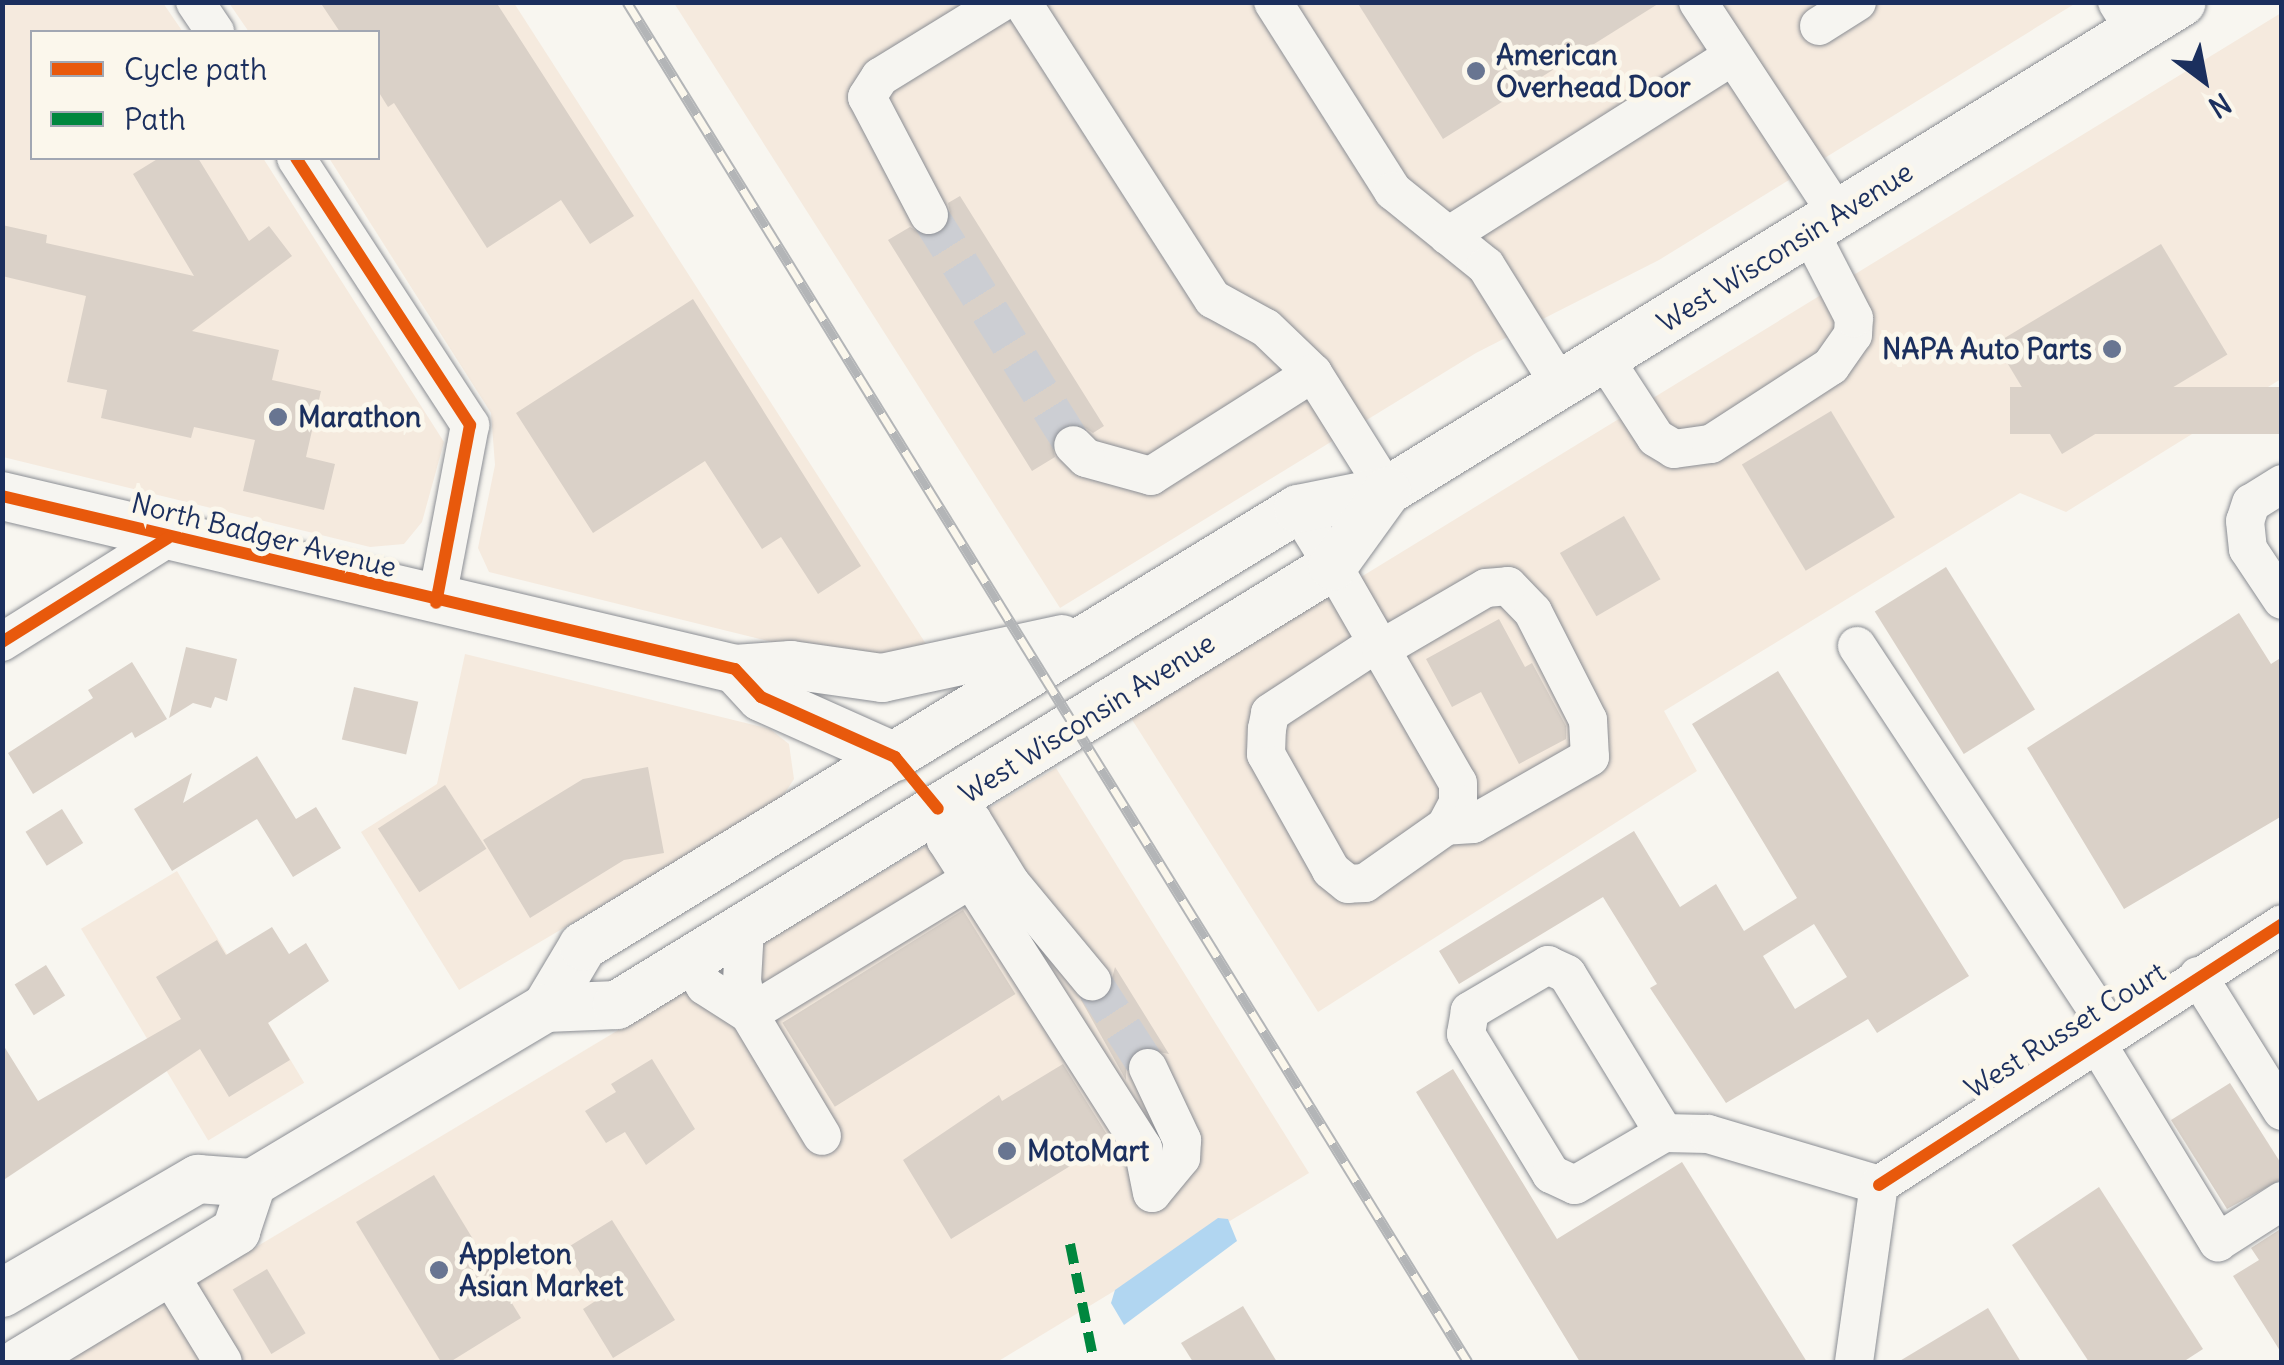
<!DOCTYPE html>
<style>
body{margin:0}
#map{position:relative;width:2284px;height:1365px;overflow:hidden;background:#f8f6f0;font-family:Delius,sans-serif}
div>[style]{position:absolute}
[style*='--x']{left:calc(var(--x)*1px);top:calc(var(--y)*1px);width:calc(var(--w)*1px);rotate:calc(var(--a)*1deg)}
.built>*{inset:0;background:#f5eade;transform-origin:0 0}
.water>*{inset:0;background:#b1d6f1}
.building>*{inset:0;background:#dad1c8;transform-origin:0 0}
.minor-tunnel>*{height:38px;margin-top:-19px;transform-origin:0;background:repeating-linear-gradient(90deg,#ccced3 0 38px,transparent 0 57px)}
.roads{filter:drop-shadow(0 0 2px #8b8e94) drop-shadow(0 0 2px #8b8e94)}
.minor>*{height:38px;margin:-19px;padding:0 19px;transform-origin:19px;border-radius:19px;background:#f6f5f1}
.major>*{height:48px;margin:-24px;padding:0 24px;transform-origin:24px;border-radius:24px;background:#f6f5f1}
.rail>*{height:11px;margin-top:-5.5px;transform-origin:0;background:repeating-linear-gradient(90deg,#fbf7ec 0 22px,#b3b5b7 0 44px);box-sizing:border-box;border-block:2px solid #b3b5b7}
.quiet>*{height:10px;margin-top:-5px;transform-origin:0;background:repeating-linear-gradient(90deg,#00873e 0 20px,transparent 0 30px)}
.cycleway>*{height:12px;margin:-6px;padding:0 6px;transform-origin:6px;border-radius:6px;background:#e8590c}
.dots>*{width:28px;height:28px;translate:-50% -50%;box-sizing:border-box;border:5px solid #fbf7ec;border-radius:50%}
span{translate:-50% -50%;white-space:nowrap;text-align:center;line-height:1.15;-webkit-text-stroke:10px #fbf7ec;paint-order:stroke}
.poi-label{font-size:28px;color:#1b2f5e;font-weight:700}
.left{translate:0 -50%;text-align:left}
.right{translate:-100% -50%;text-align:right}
.street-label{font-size:28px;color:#1b2f5e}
.frame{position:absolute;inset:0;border:5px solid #1b2f5e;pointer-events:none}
.legend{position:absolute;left:30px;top:30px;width:350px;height:130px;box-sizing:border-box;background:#fbf7ec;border:2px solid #a1a7b3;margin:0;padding:12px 18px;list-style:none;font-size:30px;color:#1b2f5e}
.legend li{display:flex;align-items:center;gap:20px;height:50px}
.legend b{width:50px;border:2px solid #a1a7b3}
.north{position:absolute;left:2154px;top:30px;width:100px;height:100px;-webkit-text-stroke:8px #fbf7ec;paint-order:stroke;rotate:148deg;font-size:28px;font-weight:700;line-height:40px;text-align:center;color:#1b2f5e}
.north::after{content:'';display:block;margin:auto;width:35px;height:45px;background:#1b2f5e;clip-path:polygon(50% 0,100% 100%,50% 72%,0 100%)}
</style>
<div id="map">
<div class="built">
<div style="clip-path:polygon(2px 3px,163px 3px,183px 32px,32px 32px,32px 158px,263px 158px,444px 442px,422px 522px,404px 544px,370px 547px,3px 457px)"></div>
<div style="clip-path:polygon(229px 3px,514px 3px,935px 658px,800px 649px,489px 572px,478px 548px,495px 465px,491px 413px,329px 158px,378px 158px,378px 32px,249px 32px)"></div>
<div style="clip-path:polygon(674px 3px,2076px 3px,1659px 260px,1476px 353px,1060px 608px)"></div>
<div style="clip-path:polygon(2281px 13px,2281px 379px,2066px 512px,2020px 493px,1664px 711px,1697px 771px,1318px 1012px,1131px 718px)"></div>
<div style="clip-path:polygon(465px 654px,770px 729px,789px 744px,794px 779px,781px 799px,459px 990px,361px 832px,437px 784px)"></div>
<div style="clip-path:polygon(1056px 768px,1309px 1173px,997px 1362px,64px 1362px)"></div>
<div style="left:177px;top:871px;width:247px;height:112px;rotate:59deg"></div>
</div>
<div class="water">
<div style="clip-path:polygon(1218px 1218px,1228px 1219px,1237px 1241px,1124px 1325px,1111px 1303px,1115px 1290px)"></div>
</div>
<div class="building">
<div style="clip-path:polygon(320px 2px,496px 2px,634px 216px,590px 244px,561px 200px,487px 248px,394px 103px,388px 107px,378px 91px,378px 32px,340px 32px)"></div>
<div style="clip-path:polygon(1357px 2px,1661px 2px,1443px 139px)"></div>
<div style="clip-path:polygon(159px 158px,198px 158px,249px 241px,269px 226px,292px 256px,192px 331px,279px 350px,272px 380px,321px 391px,306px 457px,335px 464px,324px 510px,243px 491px,255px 440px,194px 427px,191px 438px,101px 418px,107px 390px,67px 382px,86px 296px,2px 276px,2px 225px,47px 235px,46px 243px,194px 276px,133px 174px)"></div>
<div style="clip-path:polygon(960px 196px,1104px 426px,1093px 433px,1078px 423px,1058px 428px,1051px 440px,1055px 457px,1032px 471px,888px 240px,910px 227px,927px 237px,940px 234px,951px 217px,948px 203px)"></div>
<div style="left:2161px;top:244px;width:129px;height:193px;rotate:59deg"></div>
<div style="clip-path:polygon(693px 299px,861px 566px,818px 594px,781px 537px,762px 549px,705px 461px,593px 533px,516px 413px)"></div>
<div style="left:2282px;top:387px;width:47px;height:272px;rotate:90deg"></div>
<div style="left:1831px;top:411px;width:124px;height:104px;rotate:59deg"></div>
<div style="left:1624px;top:516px;width:73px;height:74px;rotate:60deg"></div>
<div style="left:1946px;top:567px;width:168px;height:84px;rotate:58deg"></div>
<div style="clip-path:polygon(2239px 613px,2271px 664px,2282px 657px,2282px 816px,2124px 909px,2027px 748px)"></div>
<div style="clip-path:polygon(1499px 619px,1525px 667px,1532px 663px,1566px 726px,1566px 739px,1519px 764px,1481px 692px,1452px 707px,1426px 659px)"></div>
<div style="clip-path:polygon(186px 647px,237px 659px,227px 701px,215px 697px,211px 708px,193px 703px,169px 718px)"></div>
<div style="clip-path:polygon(132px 662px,167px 719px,135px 738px,132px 732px,33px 794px,8px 753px,93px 698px,88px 690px)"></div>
<div style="clip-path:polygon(evenodd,1778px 671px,1969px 976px,1877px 1033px,1868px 1019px,1726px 1103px,1650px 988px,1657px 984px,1603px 897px,1459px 984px,1439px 951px,1634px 831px,1680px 907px,1716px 884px,1744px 931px,1797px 898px,1692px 724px,1778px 671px,1814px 924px,1847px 977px,1795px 1009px,1763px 956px,1814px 924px)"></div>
<div style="left:354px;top:687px;width:66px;height:54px;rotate:13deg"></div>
<div style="clip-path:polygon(257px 756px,296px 819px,316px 807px,341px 848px,293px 877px,257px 819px,172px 871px,134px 809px,192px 773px,183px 803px)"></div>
<div style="clip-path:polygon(648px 767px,664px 853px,624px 860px,530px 918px,483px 840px,583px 779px)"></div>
<div style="left:445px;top:785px;width:76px;height:80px;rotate:57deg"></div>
<div style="left:62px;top:809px;width:40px;height:43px;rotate:58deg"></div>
<div style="left:963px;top:910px;width:99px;height:213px;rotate:58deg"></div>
<div style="clip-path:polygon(272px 927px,289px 954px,306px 943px,329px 981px,268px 1023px,290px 1060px,229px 1097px,200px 1049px,2px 1181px,2px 1043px,38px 1101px,181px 1019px,156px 977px,217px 940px,226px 955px)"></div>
<div style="left:46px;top:965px;width:36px;height:37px;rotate:58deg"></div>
<div style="clip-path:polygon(1115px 967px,1169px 1054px,1138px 1048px,1126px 1065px,1126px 1080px,1081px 1000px,1107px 998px)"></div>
<div style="clip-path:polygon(652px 1059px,695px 1129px,646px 1165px,625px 1132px,606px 1143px,585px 1111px,616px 1092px,611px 1084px)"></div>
<div style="clip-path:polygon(1063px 1064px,1111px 1141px,951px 1239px,903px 1160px,999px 1095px,1002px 1101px)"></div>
<div style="clip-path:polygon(1453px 1069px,1557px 1239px,1682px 1162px,1807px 1362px,1580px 1362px,1416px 1092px)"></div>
<div style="clip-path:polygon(2230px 1083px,2282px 1165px,2282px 1179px,2227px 1209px,2171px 1120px)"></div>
<div style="clip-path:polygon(434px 1175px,521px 1318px,450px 1362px,441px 1362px,356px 1222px)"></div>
<div style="clip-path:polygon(2099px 1187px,2203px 1349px,2183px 1362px,2089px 1362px,2012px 1245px)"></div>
<div style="clip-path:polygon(612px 1220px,675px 1320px,613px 1358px,583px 1309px,597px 1300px,565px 1249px)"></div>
<div style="clip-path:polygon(2282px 1228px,2282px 1354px,2233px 1276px,2259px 1260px,2251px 1248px)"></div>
<div style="left:267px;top:1269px;width:75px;height:40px;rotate:59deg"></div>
<div style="clip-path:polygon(1243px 1306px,1277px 1362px,1193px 1362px,1181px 1343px)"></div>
<div style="clip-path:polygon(1988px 1308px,2021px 1362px,1898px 1362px)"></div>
</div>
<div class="minor-tunnel">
<div style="--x:929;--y:215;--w:271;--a:57.9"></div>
<div style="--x:1092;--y:981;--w:103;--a:57.2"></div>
</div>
<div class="roads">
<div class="minor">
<div style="--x:195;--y:2;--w:36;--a:56"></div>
<div style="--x:1022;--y:2;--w:353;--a:57.3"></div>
<div style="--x:1213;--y:299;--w:60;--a:28.7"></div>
<div style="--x:1266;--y:328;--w:65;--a:43.8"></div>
<div style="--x:1313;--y:373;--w:192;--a:147.6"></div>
<div style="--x:1151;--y:476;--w:67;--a:-164.5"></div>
<div style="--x:1086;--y:458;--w:18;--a:-135"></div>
<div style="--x:1273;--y:2;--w:224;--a:57.6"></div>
<div style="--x:1393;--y:191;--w:119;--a:38.9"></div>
<div style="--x:1486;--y:266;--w:140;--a:58.1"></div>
<div style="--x:1698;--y:2;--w:254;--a:56.7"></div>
<div style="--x:2117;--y:2;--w:34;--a:58"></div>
<div style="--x:1819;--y:26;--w:45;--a:-32.3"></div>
<div style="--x:296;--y:158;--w:319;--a:56.9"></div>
<div style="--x:470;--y:425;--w:181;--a:100.8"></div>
<div style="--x:929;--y:215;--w:133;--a:-117.7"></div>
<div style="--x:867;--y:97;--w:24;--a:-57"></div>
<div style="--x:880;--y:77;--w:143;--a:-31.6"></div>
<div style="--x:1448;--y:236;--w:337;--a:-32.3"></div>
<div style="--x:1604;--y:358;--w:95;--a:57"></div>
<div style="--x:1656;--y:438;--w:21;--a:31"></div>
<div style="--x:1674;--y:449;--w:37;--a:-8"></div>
<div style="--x:1711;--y:444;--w:143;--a:-33"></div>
<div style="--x:1831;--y:366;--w:38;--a:-55"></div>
<div style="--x:1853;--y:335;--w:17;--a:-87"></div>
<div style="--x:1854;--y:318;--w:98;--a:-117.3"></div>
<div style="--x:1313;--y:373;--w:139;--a:57.9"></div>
<div style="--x:2282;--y:484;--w:36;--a:148"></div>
<div style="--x:2251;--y:503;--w:19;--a:108"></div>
<div style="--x:2245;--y:521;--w:28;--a:84"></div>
<div style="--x:2248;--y:549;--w:61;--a:56.3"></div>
<div style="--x:1298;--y:509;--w:67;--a:58.4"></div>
<div style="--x:1333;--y:566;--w:250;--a:60.1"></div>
<div style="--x:1458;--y:783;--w:20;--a:90"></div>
<div style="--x:1458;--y:803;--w:26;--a:118"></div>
<div style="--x:1446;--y:826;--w:99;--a:144.9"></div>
<div style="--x:1365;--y:883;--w:17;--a:177"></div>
<div style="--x:1348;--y:884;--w:22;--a:-141"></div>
<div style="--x:1331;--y:870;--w:133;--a:-119.3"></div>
<div style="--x:1266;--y:754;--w:25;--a:-88"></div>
<div style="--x:1267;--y:729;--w:16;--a:-79"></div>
<div style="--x:1270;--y:713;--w:128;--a:-33.2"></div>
<div style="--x:2;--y:642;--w:196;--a:-32.1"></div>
<div style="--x:1857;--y:646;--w:461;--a:56.6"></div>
<div style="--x:1381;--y:649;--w:121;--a:-30.2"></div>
<div style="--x:1486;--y:588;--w:22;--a:-5"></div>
<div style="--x:1508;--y:586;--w:36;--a:46"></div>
<div style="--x:1533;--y:612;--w:121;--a:63"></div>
<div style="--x:1588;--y:720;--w:37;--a:87"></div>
<div style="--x:1590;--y:757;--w:135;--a:150.2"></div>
<div style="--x:1473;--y:824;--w:27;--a:176"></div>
<div style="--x:938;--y:809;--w:32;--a:76"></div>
<div style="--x:946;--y:840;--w:366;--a:57.4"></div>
<div style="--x:1143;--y:1148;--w:46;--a:78.7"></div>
<div style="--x:938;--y:809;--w:36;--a:18"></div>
<div style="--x:972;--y:820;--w:73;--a:58.5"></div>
<div style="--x:1010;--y:882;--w:129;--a:50.4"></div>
<div style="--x:745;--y:929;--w:52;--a:93.3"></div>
<div style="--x:742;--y:981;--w:34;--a:78"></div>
<div style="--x:749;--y:1014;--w:142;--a:59.1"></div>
<div style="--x:690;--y:962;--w:28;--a:58"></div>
<div style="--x:705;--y:986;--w:52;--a:32.5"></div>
<div style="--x:2198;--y:976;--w:159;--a:58.1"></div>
<div style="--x:749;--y:1014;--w:260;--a:-31.3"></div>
<div style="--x:2095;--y:1040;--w:237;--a:58.7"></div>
<div style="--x:2218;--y:1242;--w:76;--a:-32.6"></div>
<div style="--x:1148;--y:1068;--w:80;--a:64.7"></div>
<div style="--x:1182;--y:1140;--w:18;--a:93"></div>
<div style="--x:1181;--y:1158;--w:45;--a:129.6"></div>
<div style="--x:1664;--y:1133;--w:186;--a:-121.4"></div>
<div style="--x:1567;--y:974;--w:21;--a:-155"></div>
<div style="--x:1548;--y:965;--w:91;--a:149.5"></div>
<div style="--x:1470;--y:1011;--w:23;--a:100"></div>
<div style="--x:1466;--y:1034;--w:164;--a:58.7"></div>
<div style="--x:1551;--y:1174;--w:26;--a:25"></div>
<div style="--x:1575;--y:1185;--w:103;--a:-30.3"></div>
<div style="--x:1664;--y:1133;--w:44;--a:1.3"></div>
<div style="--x:1708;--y:1134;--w:178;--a:16.6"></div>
<div style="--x:1879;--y:1185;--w:480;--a:-32.9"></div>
<div style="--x:168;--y:1272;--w:105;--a:58.6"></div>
<div style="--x:1854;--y:1362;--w:179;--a:-82"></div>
</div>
<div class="major">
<div style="--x:2;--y:496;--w:753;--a:13.28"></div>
<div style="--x:735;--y:669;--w:56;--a:-4.1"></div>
<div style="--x:791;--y:665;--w:92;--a:8.1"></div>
<div style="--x:882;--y:678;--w:184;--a:-12.2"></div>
<div style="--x:735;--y:669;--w:38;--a:47"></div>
<div style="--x:761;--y:697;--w:147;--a:24.1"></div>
<div style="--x:546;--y:1008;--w:72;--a:-59.2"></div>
<div style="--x:583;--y:946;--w:838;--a:-31.43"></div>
<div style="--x:1298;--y:509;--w:91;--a:-11.4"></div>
<div style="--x:1387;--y:491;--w:933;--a:-31.6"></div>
<div style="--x:2;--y:1293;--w:227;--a:-30.2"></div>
<div style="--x:198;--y:1179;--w:54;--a:4.2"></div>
<div style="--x:252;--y:1183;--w:342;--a:-30.8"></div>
<div style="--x:546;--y:1008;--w:71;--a:-2.4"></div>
<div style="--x:617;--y:1005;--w:840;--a:-31.51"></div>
<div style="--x:1333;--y:566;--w:92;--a:-54.2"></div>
<div style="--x:20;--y:1362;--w:253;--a:-31.2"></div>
<div style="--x:236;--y:1231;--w:51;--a:-71.6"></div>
</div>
</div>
<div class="rail">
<div style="--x:627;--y:2;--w:1599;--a:58.27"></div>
</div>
<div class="quiet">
<div style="--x:1070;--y:1244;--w:120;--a:78.5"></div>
</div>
<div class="cycleway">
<div style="--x:296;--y:158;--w:319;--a:56.9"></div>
<div style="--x:470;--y:425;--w:181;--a:100.8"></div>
<div style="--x:2;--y:496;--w:753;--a:13.28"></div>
<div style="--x:735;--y:669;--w:38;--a:47"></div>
<div style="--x:761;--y:697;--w:147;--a:24.1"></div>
<div style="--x:895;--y:757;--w:67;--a:50.4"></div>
<div style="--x:2;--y:642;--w:196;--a:-32.1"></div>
<div style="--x:1879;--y:1185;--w:480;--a:-32.9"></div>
</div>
<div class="dots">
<div style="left:1476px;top:71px;background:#687591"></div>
<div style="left:2112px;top:349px;background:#687591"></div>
<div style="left:278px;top:417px;background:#687591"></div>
<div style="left:1007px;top:1151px;background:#687591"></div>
<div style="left:439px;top:1270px;background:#687591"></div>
</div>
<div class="poi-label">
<span class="left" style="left:1496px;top:71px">American<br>Overhead Door</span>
<span class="right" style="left:2092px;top:349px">NAPA Auto Parts</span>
<span class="left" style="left:298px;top:417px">Marathon</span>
<span class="left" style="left:1027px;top:1151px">MotoMart</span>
<span class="left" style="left:459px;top:1270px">Appleton<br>Asian Market</span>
</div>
<div class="street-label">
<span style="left:1785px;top:247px;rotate:-32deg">West Wisconsin Avenue</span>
<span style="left:264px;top:535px;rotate:14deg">North Badger Avenue</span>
<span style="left:1087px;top:718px;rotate:-32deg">West Wisconsin Avenue</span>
<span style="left:2065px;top:1030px;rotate:-32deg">West Russet Court</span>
</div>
<div class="frame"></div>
<ul class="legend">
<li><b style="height:12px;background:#e8590c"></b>Cycle path</li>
<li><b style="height:12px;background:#00873e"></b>Path</li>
</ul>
<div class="north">N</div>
</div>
